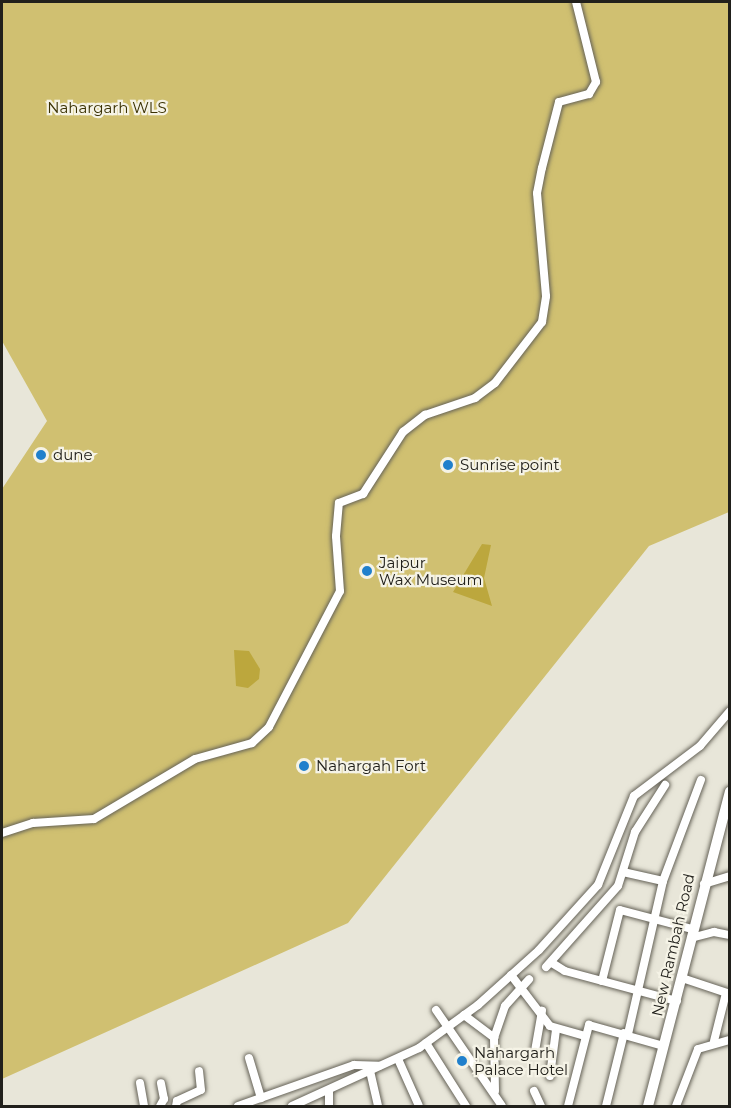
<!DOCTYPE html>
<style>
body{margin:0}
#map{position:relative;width:731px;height:1108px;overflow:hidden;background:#e8e6d9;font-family:Montserrat,sans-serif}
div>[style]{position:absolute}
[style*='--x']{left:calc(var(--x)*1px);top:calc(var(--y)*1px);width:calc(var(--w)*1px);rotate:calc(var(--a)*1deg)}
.green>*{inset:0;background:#d0c071}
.water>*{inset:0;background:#bca73d}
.roads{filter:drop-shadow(0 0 2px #656257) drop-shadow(0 0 2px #656257)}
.street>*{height:8px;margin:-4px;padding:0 4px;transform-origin:4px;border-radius:4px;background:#fff}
.secondary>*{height:10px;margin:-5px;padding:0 5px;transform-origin:5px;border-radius:5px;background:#fff}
.dots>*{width:16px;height:16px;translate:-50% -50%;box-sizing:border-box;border:3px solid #f5f3e6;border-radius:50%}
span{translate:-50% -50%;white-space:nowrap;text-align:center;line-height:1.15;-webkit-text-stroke:4.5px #f5f3e6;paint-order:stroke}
.park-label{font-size:15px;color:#3a3103}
.poi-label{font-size:15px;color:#21201b}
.left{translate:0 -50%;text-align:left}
.street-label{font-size:15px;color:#21201b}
.frame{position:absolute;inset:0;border:3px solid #21201b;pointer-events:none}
</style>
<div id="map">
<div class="green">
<div style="clip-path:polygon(2px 2px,730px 2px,729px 512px,649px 546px,348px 923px,2px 1079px,2px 489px,47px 421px,2px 341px)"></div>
</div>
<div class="water">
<div style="clip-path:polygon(482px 544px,491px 545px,484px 578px,492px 606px,453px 592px)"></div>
<div style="clip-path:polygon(234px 650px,249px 651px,260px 669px,259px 679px,248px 688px,236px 686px)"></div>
</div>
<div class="roads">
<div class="street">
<div style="--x:2;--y:833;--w:33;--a:-18"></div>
<div style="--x:33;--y:823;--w:61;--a:-3.8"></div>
<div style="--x:94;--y:819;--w:117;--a:-30.7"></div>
<div style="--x:195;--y:759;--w:59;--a:-15.7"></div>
<div style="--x:252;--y:743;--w:23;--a:-43"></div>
<div style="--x:269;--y:727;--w:153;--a:-62.4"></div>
<div style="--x:340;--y:591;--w:55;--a:-94.2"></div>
<div style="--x:336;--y:536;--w:33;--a:-85"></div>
<div style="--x:339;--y:503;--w:26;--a:-21"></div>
<div style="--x:363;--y:494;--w:74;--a:-57.2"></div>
<div style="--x:403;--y:432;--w:28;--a:-38"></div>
<div style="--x:425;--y:415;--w:53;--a:-18.8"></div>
<div style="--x:475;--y:398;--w:25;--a:-37"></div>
<div style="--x:495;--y:383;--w:77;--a:-52.4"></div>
<div style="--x:542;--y:322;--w:26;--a:-81"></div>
<div style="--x:546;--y:296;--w:103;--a:-95"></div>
<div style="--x:537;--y:193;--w:25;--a:-79"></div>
<div style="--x:542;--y:168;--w:68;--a:-75.6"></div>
<div style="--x:559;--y:102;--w:31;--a:-15"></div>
<div style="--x:589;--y:94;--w:14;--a:-60"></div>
<div style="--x:596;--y:82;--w:82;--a:-104"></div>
<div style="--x:623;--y:872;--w:41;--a:12.7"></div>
<div style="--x:704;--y:884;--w:27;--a:-17"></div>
<div style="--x:691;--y:938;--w:24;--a:-15"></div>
<div style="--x:714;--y:932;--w:16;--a:11"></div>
<div style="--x:552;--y:963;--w:15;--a:32"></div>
<div style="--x:565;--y:971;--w:116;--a:15"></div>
<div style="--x:546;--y:967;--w:108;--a:-48.4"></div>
<div style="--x:618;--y:886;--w:57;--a:-72.5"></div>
<div style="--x:635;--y:832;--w:56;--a:-57.4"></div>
<div style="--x:511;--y:975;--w:64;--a:52.6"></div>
<div style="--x:550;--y:1026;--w:35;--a:16"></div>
<div style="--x:682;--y:978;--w:51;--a:18.4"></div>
<div style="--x:602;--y:981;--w:73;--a:-75.8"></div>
<div style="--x:620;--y:910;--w:74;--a:14.8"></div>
<div style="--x:436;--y:1010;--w:116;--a:55.5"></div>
<div style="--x:464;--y:1015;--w:38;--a:37"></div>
<div style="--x:628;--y:1034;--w:157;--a:-77.1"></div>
<div style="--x:663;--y:881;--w:108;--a:-69.4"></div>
<div style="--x:714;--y:1041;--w:49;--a:-76"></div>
<div style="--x:426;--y:1043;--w:75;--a:57.6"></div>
<div style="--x:535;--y:1051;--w:41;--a:-80.1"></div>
<div style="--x:249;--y:1058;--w:42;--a:73.3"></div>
<div style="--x:398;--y:1059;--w:51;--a:65.9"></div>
<div style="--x:370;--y:1071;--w:36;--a:77"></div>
<div style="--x:550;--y:1076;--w:46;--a:-82.6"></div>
<div style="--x:140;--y:1083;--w:23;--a:80"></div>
<div style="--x:329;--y:1091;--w:15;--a:90"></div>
<div style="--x:495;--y:1091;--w:53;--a:-91.1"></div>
<div style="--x:494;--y:1038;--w:34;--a:-71"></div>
<div style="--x:505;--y:1006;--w:36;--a:-48"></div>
<div style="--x:534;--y:1091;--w:17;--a:65"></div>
<div style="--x:160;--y:1106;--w:8;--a:-60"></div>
<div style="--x:164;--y:1099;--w:16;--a:-101"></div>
<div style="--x:176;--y:1106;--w:5;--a:-79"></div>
<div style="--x:177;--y:1101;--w:26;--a:-25"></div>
<div style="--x:201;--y:1090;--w:19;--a:-96"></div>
<div style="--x:238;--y:1106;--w:123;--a:-19.5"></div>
<div style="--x:354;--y:1065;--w:25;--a:2"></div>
<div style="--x:292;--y:1106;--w:140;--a:-24.5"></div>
<div style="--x:419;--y:1048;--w:73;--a:-36.1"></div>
<div style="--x:478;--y:1005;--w:82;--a:-42"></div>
<div style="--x:539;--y:950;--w:88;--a:-47.8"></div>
<div style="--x:598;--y:885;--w:96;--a:-68"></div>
<div style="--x:634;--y:796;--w:83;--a:-37.1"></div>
<div style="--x:700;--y:746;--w:46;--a:-49.4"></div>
<div style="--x:568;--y:1106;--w:84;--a:-75.5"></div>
<div style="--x:589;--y:1025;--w:77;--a:15.8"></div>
<div style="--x:606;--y:1106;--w:75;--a:-76.1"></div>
<div style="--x:676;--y:1106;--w:61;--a:-68.9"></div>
<div style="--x:698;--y:1049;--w:33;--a:-16"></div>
</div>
<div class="secondary">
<div style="--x:648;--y:1106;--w:325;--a:-75.4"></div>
</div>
</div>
<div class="dots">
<div style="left:41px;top:455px;background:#2080cc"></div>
<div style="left:448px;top:465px;background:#2080cc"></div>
<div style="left:367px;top:571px;background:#2080cc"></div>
<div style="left:304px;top:766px;background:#2080cc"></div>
<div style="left:462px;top:1061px;background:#2080cc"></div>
</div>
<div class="park-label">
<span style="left:107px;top:108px">Nahargarh WLS</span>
</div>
<div class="poi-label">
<span class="left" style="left:53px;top:455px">dune</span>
<span class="left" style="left:460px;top:465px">Sunrise point</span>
<span class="left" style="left:379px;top:571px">Jaipur<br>Wax Museum</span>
<span class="left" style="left:316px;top:766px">Nahargah Fort</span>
<span class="left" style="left:474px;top:1061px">Nahargarh<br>Palace Hotel</span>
</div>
<div class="street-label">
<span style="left:673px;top:945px;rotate:-77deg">New Rambah Road</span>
</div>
<div class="frame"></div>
</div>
